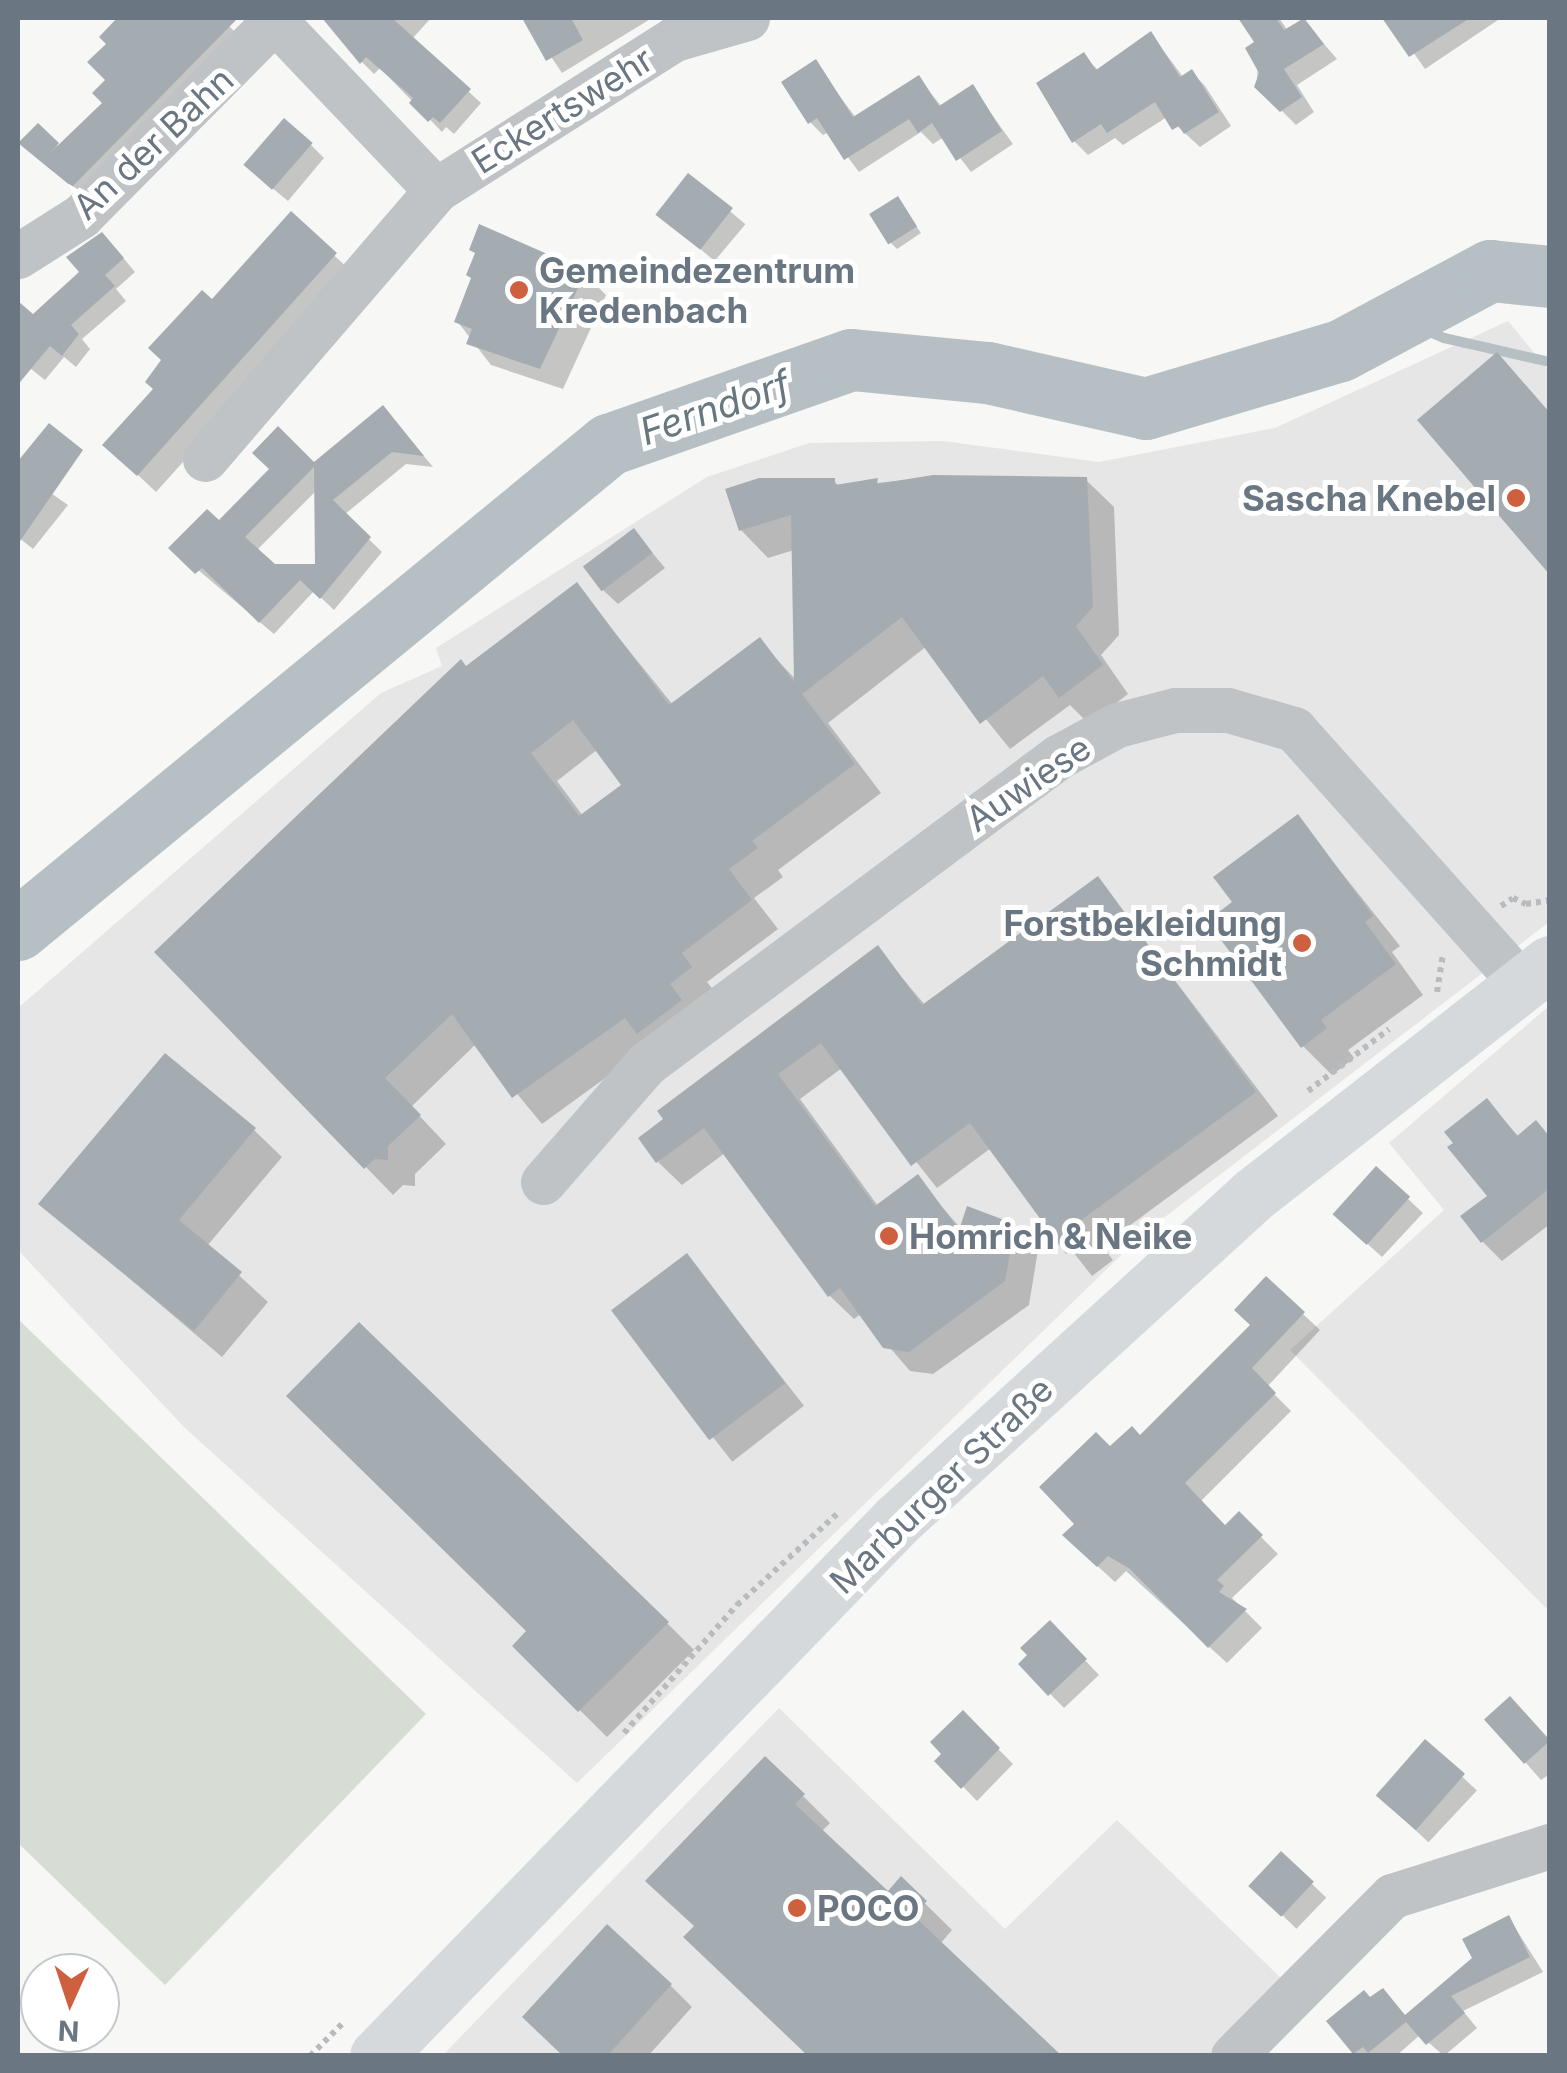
<!DOCTYPE html>
<meta charset="utf-8">
<style>
body{margin:0}
#map{position:relative;width:1567px;height:2073px;overflow:hidden;background:#f7f7f5;font-family:Inter,sans-serif}
div>[style]{position:absolute}
[style*='--x']{left:calc(var(--x)*1px);top:calc(var(--y)*1px);width:calc(var(--w)*1px);rotate:calc(var(--a)*1deg)}
.built>*{inset:0;background:#e5e6e5}
.green>*{inset:0;background:#d7dcd5}
.shadow>*{inset:0;background:#0003;transform-origin:0 0}
.stream>*{height:10px;margin:-5px;padding:0 5px;transform-origin:5px;border-radius:5px;background:#b6c0c4}
.river>*{height:62px;margin:-31px;padding:0 31px;transform-origin:31px;border-radius:31px;background:#b6c0c4}
.building>*{inset:0;background:#a5acb1;transform-origin:0 0}
.path>*{height:6px;margin-top:-3px;transform-origin:0;background:repeating-linear-gradient(90deg,#b9bcbe 0 5px,transparent 0 10px)}
.minor>*{height:45px;margin:-22.5px;padding:0 22.5px;transform-origin:22.5px;border-radius:22.5px;background:#bfc3c6}
.major>*{height:55px;margin:-27.5px;padding:0 27.5px;transform-origin:27.5px;border-radius:27.5px;background:#d5d9dc}
.dots>*{width:28px;height:28px;translate:-50% -50%;box-sizing:border-box;border:5px solid #fff;border-radius:50%}
span{translate:-50% -50%;white-space:nowrap;text-align:center;line-height:1.15;-webkit-text-stroke:10px #fff;paint-order:stroke}
.street-label{font-size:35px;color:#6a7782}
.poi-label{font-size:35px;color:#6a7782;font-weight:700}
.left{translate:0 -50%;text-align:left}
.right{translate:-100% -50%;text-align:right}
.water-label{font-size:38px;color:#66777e;font-style:italic}
.frame{position:absolute;inset:0;border:20px solid #6a7782;pointer-events:none}
.north{position:absolute;left:20px;top:1953px;width:100px;height:100px;box-sizing:border-box;background:#fff;border:2px solid #c3c9cd;border-radius:50%;rotate:183deg;font-size:28px;font-weight:700;line-height:40px;text-align:center;color:#6a7782}
.north::after{content:'';display:block;margin:auto;width:35px;height:45px;background:#ce5f3f;clip-path:polygon(50% 0,100% 100%,50% 72%,0 100%)}
</style>
<div id="map">
<div class="built">
<div style="clip-path:polygon(1508px 321px,1549px 371px,1549px 922px,1144px 1233px,577px 1783px,184px 1427px,18px 1250px,18px 1008px,381px 693px,442px 666px,436px 648px,707px 477px,809px 443px,943px 441px,1099px 462px,1275px 428px)"></div>
<div style="clip-path:polygon(1549px 1006px,1549px 1611px,1290px 1350px,1444px 1210px,1389px 1143px)"></div>
<div style="clip-path:polygon(779px 1708px,1005px 1929px,1117px 1820px,1281px 1978px,1209px 2055px,442px 2056px)"></div>
</div>
<div class="green">
<div style="clip-path:polygon(18px 1319px,426px 1714px,165px 1985px,18px 1843px)"></div>
</div>
<div class="shadow">
<div style="clip-path:polygon(122px 18px,142px 38px,163px 18px,221px 18px,242px 39px,87px 198px,34px 156px,38px 126px,59px 147px,105px 103px,109px 44px,102px 37px)"></div>
<div style="clip-path:polygon(340px 18px,431px 18px,412px 39px,481px 103px,454px 134px,446px 127px,442px 132px,380px 68px,374px 74px,362px 62px,333px 25px)"></div>
<div style="clip-path:polygon(525px 18px,652px 18px,562px 73px)"></div>
<div style="clip-path:polygon(1241px 18px,1279px 18px,1288px 31px,1304px 21px,1337px 59px,1297px 85px,1314px 112px,1296px 125px,1257px 86px,1258px 43px)"></div>
<div style="clip-path:polygon(1389px 18px,1501px 18px,1425px 69px)"></div>
<div style="clip-path:polygon(1151px 34px,1183px 77px,1192px 72px,1205px 86px,1231px 126px,1200px 147px,1167px 117px,1123px 145px,1115px 138px,1088px 155px,1074px 141px,1084px 56px,1099px 71px)"></div>
<div style="clip-path:polygon(815px 63px,856px 118px,919px 79px,942px 107px,972px 87px,1013px 144px,971px 172px,944px 137px,933px 144px,921px 132px,859px 172px,829px 132px,823px 135px,810px 122px)"></div>
<div style="clip-path:polygon(311px 145px,324px 158px,288px 201px,260px 178px)"></div>
<div style="left:688px;top:176px;width:75px;height:48px;rotate:40deg"></div>
<div style="clip-path:polygon(898px 200px,921px 233px,897px 249px,890px 242px)"></div>
<div style="clip-path:polygon(291px 215px,353px 273px,156px 492px,124px 462px,156px 389px,212px 303px)"></div>
<div style="clip-path:polygon(115px 248px,135px 272px,116px 289px,126px 301px,82px 339px,90px 349px,76px 367px,64px 357px,45px 380px,31px 369px,18px 385px,18px 305px,33px 317px)"></div>
<div style="clip-path:polygon(584px 273px,606px 295px,563px 389px,491px 365px,457px 321px)"></div>
<div style="clip-path:polygon(evenodd,395px 421px,433px 467px,406px 464px,344px 515px,382px 552px,334px 610px,314px 591px,274px 634px,172px 548px,395px 421px,317px 490px,318px 567px,274px 567px,256px 551px,317px 490px)"></div>
<div style="clip-path:polygon(18px 470px,68px 505px,33px 549px,18px 537px)"></div>
<div style="clip-path:polygon(evenodd,933px 477px,1086px 480px,1114px 507px,1119px 635px,1101px 655px,1128px 694px,1089px 724px,1070px 705px,1010px 749px,927px 646px,828px 723px,881px 793px,778px 870px,783px 877px,754px 898px,778px 929px,707px 982px,718px 996px,542px 1124px,476px 1044px,411px 1107px,446px 1144px,415px 1174px,415px 1186px,403px 1185px,393px 1195px,158px 952px,467px 668px,577px 586px,673px 705px,759px 640px,796px 680px,794px 550px,768px 558px,741px 530px,834px 481px,840px 487px,933px 477px,598px 749px,625px 785px,583px 816px,557px 781px,598px 749px)"></div>
<div style="clip-path:polygon(634px 531px,665px 568px,618px 604px,603px 590px)"></div>
<div style="clip-path:polygon(1298px 818px,1400px 946px,1392px 952px,1423px 995px,1348px 1050px,1354px 1058px,1332px 1075px,1303px 1046px,1236px 903px)"></div>
<div style="clip-path:polygon(1098px 879px,1278px 1116px,1102px 1246px,1113px 1260px,1092px 1276px,991px 1148px,937px 1188px,842px 1068px,800px 1099px,878px 1206px,917px 1178px,962px 1230px,1014px 1226px,1038px 1250px,1029px 1305px,933px 1374px,910px 1371px,861px 1314px,854px 1319px,830px 1296px,725px 1153px,682px 1185px,658px 1162px,877px 948px,925px 1005px)"></div>
<div style="clip-path:polygon(1487px 1101px,1519px 1137px,1550px 1137px,1550px 1224px,1502px 1261px,1483px 1242px,1490px 1196px)"></div>
<div style="clip-path:polygon(254px 1130px,282px 1157px,207px 1246px,268px 1302px,222px 1357px,42px 1204px)"></div>
<div style="clip-path:polygon(1376px 1169px,1423px 1213px,1382px 1257px,1350px 1228px)"></div>
<div style="left:687px;top:1256px;width:190px;height:91px;rotate:52deg"></div>
<div style="clip-path:polygon(1303px 1314px,1320px 1330px,1267px 1387px,1291px 1411px,1200px 1502px,1225px 1528px,1239px 1515px,1278px 1554px,1232px 1598px,1262px 1628px,1227px 1663px,1126px 1571px,1115px 1582px,1082px 1552px,1077px 1524px,1110px 1450px,1141px 1438px)"></div>
<div style="clip-path:polygon(667px 1623px,694px 1650px,607px 1737px,515px 1646px)"></div>
<div style="clip-path:polygon(1050px 1623px,1099px 1675px,1064px 1708px,1021px 1664px)"></div>
<div style="clip-path:polygon(963px 1713px,1013px 1764px,977px 1801px,938px 1761px)"></div>
<div style="clip-path:polygon(1488px 1720px,1550px 1738px,1550px 1774px,1541px 1780px)"></div>
<div style="left:1425px;top:1742px;width:71px;height:71px;rotate:43deg"></div>
<div style="clip-path:polygon(803px 1796px,830px 1823px,821px 1832px,888px 1894px,901px 1880px,952px 1930px,940px 1944px,696px 1927px,676px 1908px)"></div>
<div style="left:1281px;top:1854px;width:63px;height:43px;rotate:44deg"></div>
<div style="clip-path:polygon(1509px 1918px,1543px 1972px,1463px 2011px,1477px 2028px,1444px 2056px,1420px 2035px,1396px 2056px,1357px 2056px,1329px 2021px,1371px 2000px,1407px 2017px,1475px 1959px)"></div>
<div style="clip-path:polygon(670px 1985px,692px 2007px,648px 2056px,565px 2056px)"></div>
</div>
<div class="stream">
<div style="--x:1400;--y:319;--w:48;--a:23.4"></div>
<div style="--x:1444;--y:338;--w:109;--a:12.8"></div>
</div>
<div class="river">
<div style="--x:18;--y:930;--w:765;--a:-39.37"></div>
<div style="--x:609;--y:445;--w:257;--a:-19.3"></div>
<div style="--x:852;--y:360;--w:137;--a:5.5"></div>
<div style="--x:988;--y:373;--w:162;--a:12.8"></div>
<div style="--x:1146;--y:409;--w:203;--a:-16.6"></div>
<div style="--x:1341;--y:351;--w:170;--a:-28.1"></div>
<div style="--x:1491;--y:271;--w:59;--a:5.8"></div>
</div>
<div class="building">
<div style="clip-path:polygon(117px 18px,238px 18px,72px 187px,18px 143px,38px 123px,59px 143px,50px 153px,102px 103px,92px 93px,105px 80px,87px 62px,106px 44px,99px 37px)"></div>
<div style="clip-path:polygon(322px 18px,392px 18px,471px 89px,440px 123px,433px 117px,428px 122px,409px 103px,413px 98px,366px 57px,360px 64px)"></div>
<div style="clip-path:polygon(522px 18px,571px 18px,583px 40px,546px 61px)"></div>
<div style="clip-path:polygon(1238px 18px,1276px 18px,1284px 30px,1304px 18px,1324px 44px,1284px 69px,1302px 97px,1280px 112px,1254px 87px,1259px 73px,1245px 48px,1254px 42px)"></div>
<div style="clip-path:polygon(1382px 18px,1470px 18px,1409px 57px)"></div>
<div style="clip-path:polygon(1151px 31px,1180px 77px,1192px 69px,1219px 112px,1184px 134px,1179px 126px,1172px 130px,1155px 102px,1107px 133px,1101px 124px,1072px 143px,1036px 83px,1084px 52px,1096px 70px)"></div>
<div style="clip-path:polygon(816px 59px,853px 117px,919px 75px,939px 106px,973px 84px,1002px 131px,956px 161px,932px 123px,918px 133px,909px 119px,844px 160px,817px 118px,808px 124px,781px 82px)"></div>
<div style="left:284px;top:118px;width:38px;height:62px;rotate:41deg"></div>
<div style="left:688px;top:173px;width:57px;height:53px;rotate:38deg"></div>
<div style="left:898px;top:196px;width:36px;height:34px;rotate:58deg"></div>
<div style="clip-path:polygon(291px 211px,337px 253px,137px 476px,102px 445px,153px 389px,145px 382px,161px 360px,148px 348px,202px 290px,212px 299px)"></div>
<div style="clip-path:polygon(479px 224px,586px 271px,540px 369px,466px 344px,472px 329px,454px 322px,471px 278px,466px 275px,475px 253px,469px 250px)"></div>
<div style="clip-path:polygon(102px 232px,124px 258px,105px 275px,115px 286px,71px 325px,79px 334px,62px 356px,50px 346px,18px 384px,18px 301px,33px 314px,79px 272px,66px 257px)"></div>
<div style="clip-path:polygon(1497px 352px,1550px 413px,1550px 575px,1417px 420px)"></div>
<div style="clip-path:polygon(evenodd,383px 405px,424px 456px,392px 452px,333px 500px,371px 537px,320px 599px,300px 580px,259px 623px,202px 568px,195px 574px,168px 548px,207px 509px,219px 520px,269px 469px,252px 453px,278px 426px,314px 462px,383px 405px,314px 467px,315px 564px,275px 564px,245px 537px,314px 467px)"></div>
<div style="clip-path:polygon(49px 423px,83px 450px,18px 544px,18px 461px)"></div>
<div style="clip-path:polygon(evenodd,933px 475px,1087px 477px,1093px 607px,1076px 626px,1103px 665px,1059px 698px,1043px 676px,980px 724px,902px 617px,802px 694px,855px 764px,752px 841px,758px 848px,729px 869px,752px 900px,682px 953px,692px 967px,670px 984px,682px 1000px,637px 1034px,625px 1018px,512px 1098px,452px 1014px,385px 1078px,421px 1115px,388px 1146px,388px 1160px,375px 1159px,364px 1169px,154px 952px,461px 659px,466px 666px,577px 582px,669px 705px,760px 637px,794px 682px,791px 515px,739px 531px,725px 489px,759px 478px,835px 478px,835px 485px,878px 478px,877px 484px,933px 475px,573px 720px,621px 785px,579px 816px,531px 753px,573px 720px)"></div>
<div style="left:634px;top:528px;width:31px;height:64px;rotate:53deg"></div>
<div style="clip-path:polygon(1298px 814px,1373px 916px,1365px 922px,1396px 964px,1321px 1020px,1327px 1028px,1301px 1048px,1207px 921px,1232px 902px,1213px 877px)"></div>
<div style="clip-path:polygon(1098px 876px,1256px 1092px,1080px 1221px,1091px 1236px,1066px 1254px,970px 1123px,911px 1166px,821px 1043px,778px 1074px,875px 1206px,918px 1174px,959px 1230px,967px 1206px,1015px 1224px,1005px 1281px,909px 1352px,883px 1348px,840px 1288px,828px 1297px,704px 1128px,656px 1163px,638px 1138px,663px 1119px,657px 1111px,878px 945px,922px 1005px)"></div>
<div style="clip-path:polygon(165px 1053px,256px 1128px,179px 1220px,242px 1272px,194px 1331px,38px 1204px)"></div>
<div style="clip-path:polygon(1487px 1098px,1517px 1136px,1536px 1120px,1550px 1137px,1550px 1188px,1481px 1243px,1460px 1216px,1487px 1196px,1447px 1147px,1453px 1143px,1444px 1132px)"></div>
<div style="left:1376px;top:1166px;width:46px;height:65px;rotate:42deg"></div>
<div style="left:687px;top:1253px;width:163px;height:95px;rotate:53deg"></div>
<div style="clip-path:polygon(1266px 1276px,1305px 1312px,1252px 1368px,1276px 1393px,1185px 1483px,1225px 1525px,1239px 1511px,1263px 1535px,1217px 1580px,1224px 1586px,1219px 1592px,1247px 1609px,1208px 1648px,1130px 1569px,1108px 1556px,1097px 1567px,1062px 1535px,1074px 1524px,1039px 1487px,1096px 1432px,1110px 1446px,1132px 1426px,1140px 1435px,1250px 1325px,1234px 1310px)"></div>
<div style="clip-path:polygon(359px 1322px,669px 1622px,578px 1712px,512px 1646px,526px 1631px,286px 1396px)"></div>
<div style="clip-path:polygon(1050px 1620px,1087px 1659px,1048px 1696px,1018px 1664px,1027px 1655px,1020px 1648px)"></div>
<div style="left:1510px;top:1696px;width:60px;height:35px;rotate:48deg"></div>
<div style="clip-path:polygon(963px 1710px,1000px 1748px,961px 1789px,934px 1761px,941px 1754px,930px 1742px)"></div>
<div style="left:1425px;top:1739px;width:53px;height:75px;rotate:41deg"></div>
<div style="clip-path:polygon(765px 1756px,805px 1794px,795px 1804px,888px 1891px,901px 1876px,927px 1901px,914px 1916px,1062px 2056px,808px 2056px,683px 1937px,694px 1926px,645px 1881px)"></div>
<div style="left:1281px;top:1851px;width:45px;height:48px;rotate:43deg"></div>
<div style="clip-path:polygon(1509px 1915px,1530px 1957px,1451px 1996px,1465px 2013px,1426px 2045px,1406px 2022px,1368px 2053px,1363px 2047px,1353px 2054px,1326px 2021px,1364px 1990px,1370px 1997px,1383px 1988px,1405px 2015px,1472px 1958px,1462px 1939px)"></div>
<div style="clip-path:polygon(607px 1924px,672px 1984px,607px 2056px,563px 2056px,522px 2017px)"></div>
</div>
<div class="path">
<div style="--x:1501;--y:906;--w:14;--a:-34"></div>
<div style="--x:1513;--y:898;--w:14;--a:25"></div>
<div style="--x:1526;--y:904;--w:24;--a:-9"></div>
<div style="--x:1437;--y:992;--w:36;--a:-81"></div>
<div style="--x:1308;--y:1091;--w:102;--a:-37.4"></div>
<div style="--x:624;--y:1733;--w:171;--a:-48.6"></div>
<div style="--x:737;--y:1605;--w:137;--a:-42.3"></div>
<div style="--x:310;--y:2056;--w:49;--a:-45"></div>
</div>
<div class="minor">
<div style="--x:275;--y:21;--w:233;--a:46.4"></div>
<div style="--x:18;--y:256;--w:75;--a:-32.4"></div>
<div style="--x:81;--y:216;--w:279;--a:-45.3"></div>
<div style="--x:205;--y:459;--w:355;--a:-49.3"></div>
<div style="--x:436;--y:190;--w:282;--a:-32.4"></div>
<div style="--x:674;--y:39;--w:76;--a:-16"></div>
<div style="--x:543;--y:1182;--w:157;--a:-48.9"></div>
<div style="--x:646;--y:1064;--w:514;--a:-36.69"></div>
<div style="--x:1058;--y:757;--w:67;--a:-28.5"></div>
<div style="--x:1117;--y:725;--w:60;--a:-14.5"></div>
<div style="--x:1175;--y:710;--w:53;--a:0"></div>
<div style="--x:1228;--y:710;--w:69;--a:16.1"></div>
<div style="--x:1294;--y:729;--w:342;--a:48.2"></div>
<div style="--x:1233;--y:2056;--w:226;--a:-45.2"></div>
<div style="--x:1392;--y:1896;--w:166;--a:-17.6"></div>
</div>
<div class="major">
<div style="--x:377;--y:2056;--w:747;--a:-45.87"></div>
<div style="--x:897;--y:1520;--w:483;--a:-42.4"></div>
<div style="--x:1254;--y:1194;--w:375;--a:-38"></div>
</div>
<div class="dots">
<div style="left:519px;top:290px;background:#ce5f3f"></div>
<div style="left:1516px;top:498px;background:#ce5f3f"></div>
<div style="left:1302px;top:943px;background:#ce5f3f"></div>
<div style="left:889px;top:1236px;background:#ce5f3f"></div>
<div style="left:797px;top:1908px;background:#ce5f3f"></div>
</div>
<div class="street-label">
<span style="left:562px;top:110px;rotate:-32deg">Eckertswehr</span>
<span style="left:153px;top:143px;rotate:-43deg">An der Bahn</span>
<span style="left:1028px;top:783px;rotate:-34deg">Auwiese</span>
<span style="left:941px;top:1485px;rotate:-44deg">Marburger Straße</span>
</div>
<div class="poi-label">
<span class="left" style="left:539px;top:290px">Gemeindezentrum<br>Kredenbach</span>
<span class="right" style="left:1496px;top:498px">Sascha Knebel</span>
<span class="right" style="left:1282px;top:943px">Forstbekleidung<br>Schmidt</span>
<span class="left" style="left:909px;top:1236px">Homrich &amp; Neike</span>
<span class="left" style="left:817px;top:1908px">POCO</span>
</div>
<div class="water-label">
<span style="left:715px;top:408px;rotate:-19deg">Ferndorf</span>
</div>
<div class="frame"></div>
<div class="north">N</div>
</div>
